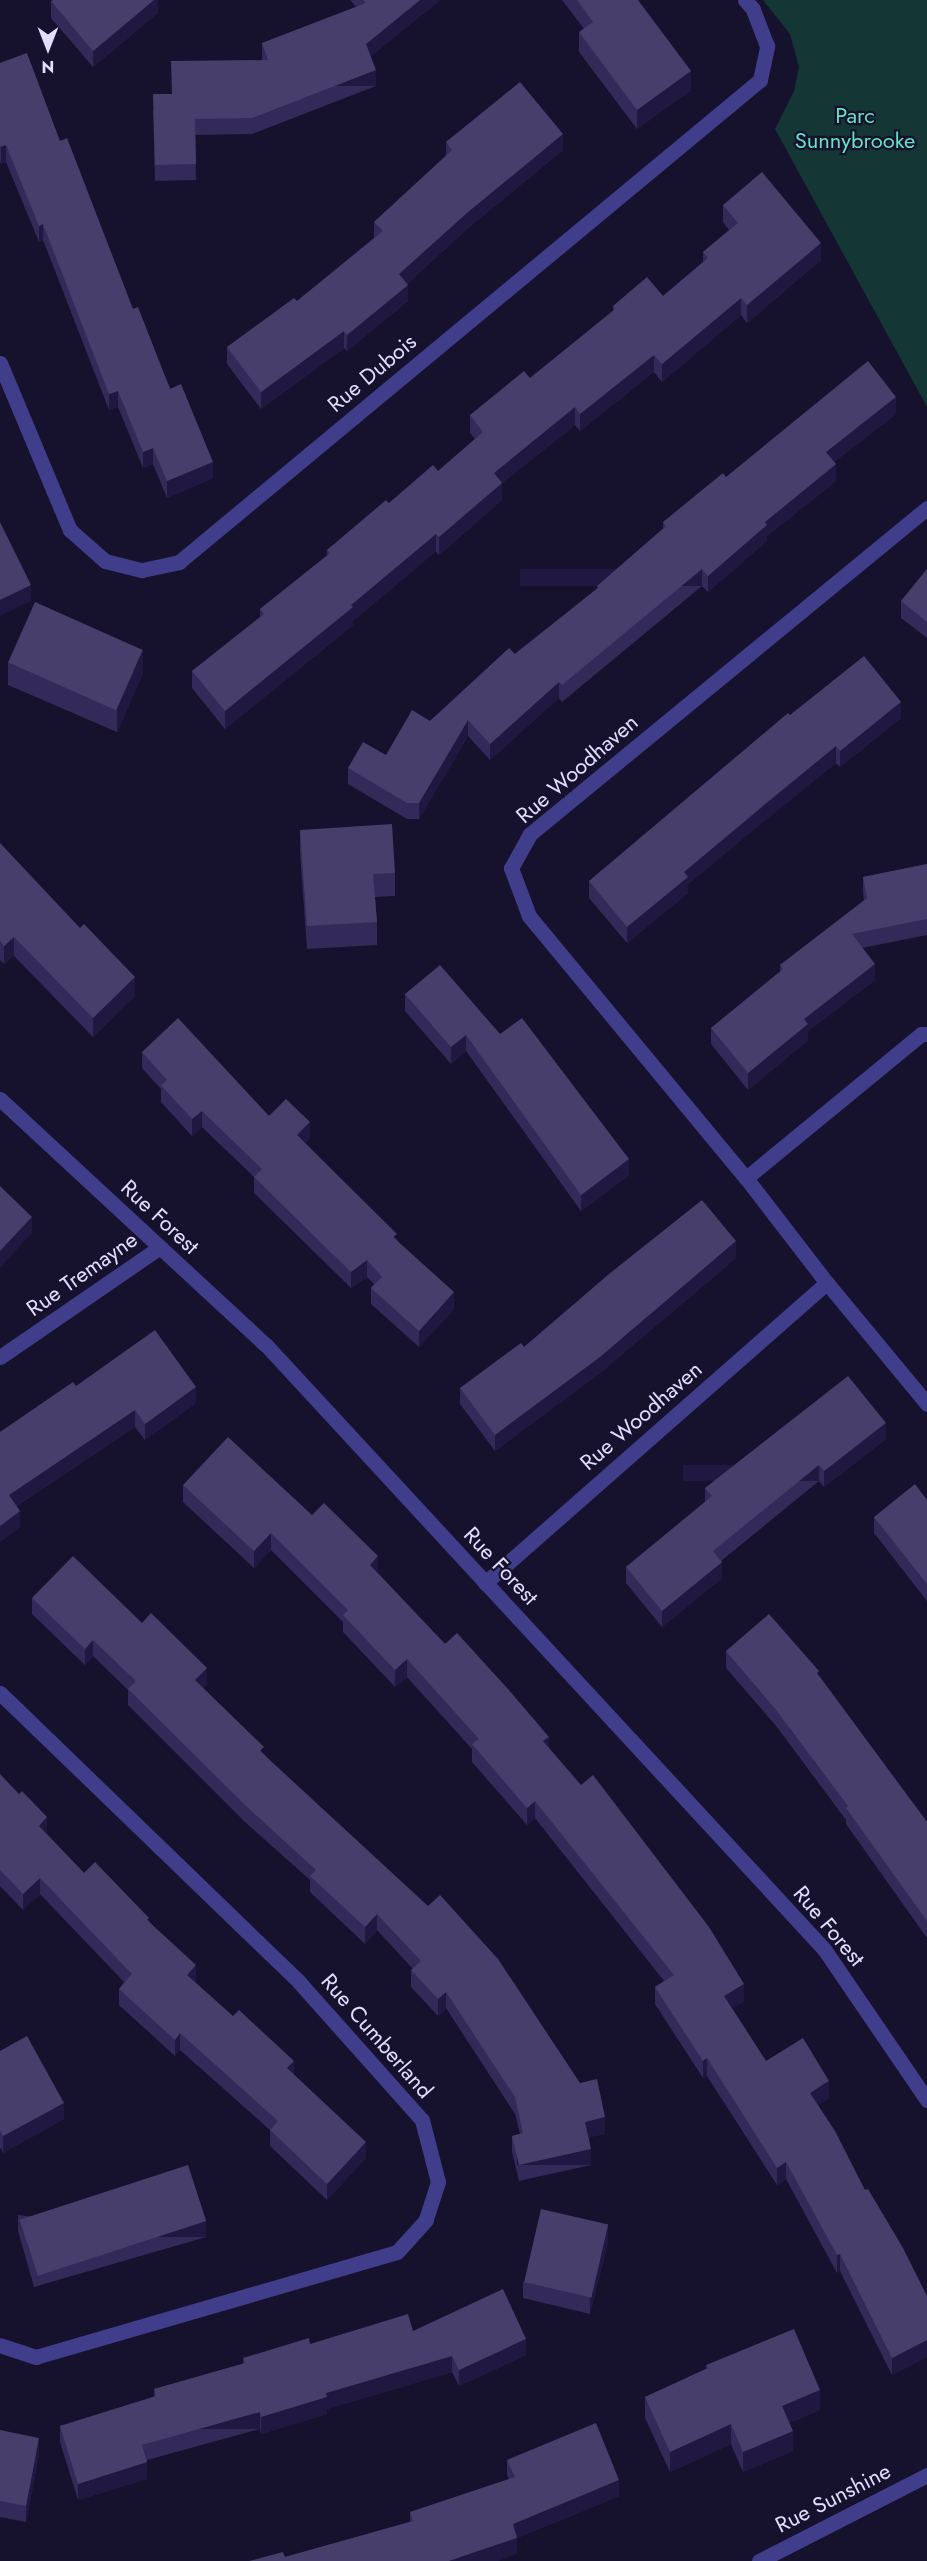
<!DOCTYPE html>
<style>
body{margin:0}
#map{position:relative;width:927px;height:2561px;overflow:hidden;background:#16112c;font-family:Jost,sans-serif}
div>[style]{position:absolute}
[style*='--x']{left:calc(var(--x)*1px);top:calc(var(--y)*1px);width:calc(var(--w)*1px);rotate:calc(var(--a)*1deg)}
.green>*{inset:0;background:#143635}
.minor>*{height:15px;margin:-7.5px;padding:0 7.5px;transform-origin:7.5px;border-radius:7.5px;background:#403d8b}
.wall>*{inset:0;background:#342a59}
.shaded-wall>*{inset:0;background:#201840;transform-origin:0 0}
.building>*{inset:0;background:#473e6b;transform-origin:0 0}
span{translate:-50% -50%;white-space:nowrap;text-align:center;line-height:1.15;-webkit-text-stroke:4.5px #16112c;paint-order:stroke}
.park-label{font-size:22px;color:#66e1c3}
.street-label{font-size:22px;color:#e1ddff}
.north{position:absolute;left:18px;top:18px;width:60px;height:60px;-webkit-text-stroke:4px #16112c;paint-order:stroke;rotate:180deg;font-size:16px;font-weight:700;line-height:24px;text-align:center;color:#e1ddff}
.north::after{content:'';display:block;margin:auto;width:21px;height:27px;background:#e1ddff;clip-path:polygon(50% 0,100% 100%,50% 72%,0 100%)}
</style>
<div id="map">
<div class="green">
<div style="clip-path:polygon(763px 0,927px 0,927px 407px,775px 129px,794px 91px,799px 67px,790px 34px)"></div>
</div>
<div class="minor">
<div style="--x:0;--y:363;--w:181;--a:67.3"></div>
<div style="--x:70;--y:530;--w:47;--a:41.5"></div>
<div style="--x:105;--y:561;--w:38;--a:14"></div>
<div style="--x:142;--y:570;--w:38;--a:-12"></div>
<div style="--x:179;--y:562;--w:755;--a:-39.68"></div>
<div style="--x:760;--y:80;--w:35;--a:-78"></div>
<div style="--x:767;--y:46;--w:40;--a:-111"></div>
<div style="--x:753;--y:9;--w:12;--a:-132"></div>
<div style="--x:927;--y:508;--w:514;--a:140.61"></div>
<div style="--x:530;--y:834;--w:39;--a:119"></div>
<div style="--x:511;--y:868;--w:51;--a:69.4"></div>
<div style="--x:529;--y:916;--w:340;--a:50.4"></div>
<div style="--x:746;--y:1178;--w:133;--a:52.4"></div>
<div style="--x:827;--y:1283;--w:157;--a:50.4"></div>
<div style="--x:0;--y:1099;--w:362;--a:42.8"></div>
<div style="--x:266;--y:1345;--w:822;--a:47.27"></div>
<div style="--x:824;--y:1949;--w:183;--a:55.7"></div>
<div style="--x:746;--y:1178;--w:227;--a:-39.4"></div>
<div style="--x:921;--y:1034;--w:6;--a:0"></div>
<div style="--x:0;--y:1357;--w:194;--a:-34.5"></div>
<div style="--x:485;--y:1583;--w:455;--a:-41.3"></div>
<div style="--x:0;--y:1693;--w:416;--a:44"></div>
<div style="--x:299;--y:1982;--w:185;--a:48.3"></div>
<div style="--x:422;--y:2120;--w:64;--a:75.5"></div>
<div style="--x:438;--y:2182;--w:40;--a:108"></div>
<div style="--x:426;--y:2220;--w:43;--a:132.2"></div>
<div style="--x:397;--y:2252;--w:376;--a:163.8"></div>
<div style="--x:36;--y:2357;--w:38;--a:-162"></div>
<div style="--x:759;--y:2561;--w:189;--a:-27.1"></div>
</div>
<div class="wall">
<div style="clip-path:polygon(158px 0,158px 13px,93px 67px,51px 18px,51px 1px)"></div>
<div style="clip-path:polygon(350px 0,440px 0,371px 56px,376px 86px,252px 134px,195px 135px,196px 180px,155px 181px,153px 110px,172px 94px,262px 60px,262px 43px,356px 7px)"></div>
<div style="clip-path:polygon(562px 0,638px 0,691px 90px,637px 129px,579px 52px,579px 32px,584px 29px)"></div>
<div style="clip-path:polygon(0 63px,60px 141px,133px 309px,213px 478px,167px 498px,153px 464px,143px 468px,118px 407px,109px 410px,43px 240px,39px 242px,6px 162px,1px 164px,0 161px)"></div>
<div style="clip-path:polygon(446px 142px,563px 150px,468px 228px,407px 284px,408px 301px,347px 351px,344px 348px,261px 409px,227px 364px,227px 347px,297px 301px,374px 238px,374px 222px,446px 156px)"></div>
<div style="clip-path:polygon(723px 205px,821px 260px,747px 323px,741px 315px,662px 382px,654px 372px,580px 431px,575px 425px,502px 483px,502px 500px,439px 555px,436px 551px,353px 621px,353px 625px,225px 729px,192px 688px,192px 671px,260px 617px,260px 609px,327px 556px,327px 550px,389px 503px,438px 471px,475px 439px,470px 433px,470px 415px,530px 378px,613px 312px,613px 306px,663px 296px,703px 262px,703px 252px,729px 230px,723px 222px)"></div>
<div style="clip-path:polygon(896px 414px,834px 462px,836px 481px,767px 536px,767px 541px,708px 592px,702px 586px,562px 702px,559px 698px,490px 760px,468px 736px,419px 819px,407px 819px,348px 784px,348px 768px,386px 755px,597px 589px,597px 586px,663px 529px,663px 522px,726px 477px)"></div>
<div style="clip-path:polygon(927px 569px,927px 638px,901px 618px,901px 601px)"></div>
<div style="clip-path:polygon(8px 662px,143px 673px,117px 732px,8px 685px)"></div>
<div style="clip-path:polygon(790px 715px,901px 718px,840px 767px,836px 763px,766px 819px,688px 884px,688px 893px,627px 943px,589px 898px,589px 881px)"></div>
<div style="clip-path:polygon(300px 830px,395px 873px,395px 896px,375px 897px,377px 922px,377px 945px,307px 949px,300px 853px)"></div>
<div style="clip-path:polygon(0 843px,135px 996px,93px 1037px,14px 956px,4px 964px,0 960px)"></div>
<div style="clip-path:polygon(927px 864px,927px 935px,862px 948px,875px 980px,808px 1031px,808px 1040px,748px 1090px,711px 1044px,711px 1028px,780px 972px,780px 965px,864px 901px,863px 893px,863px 877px)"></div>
<div style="clip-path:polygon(405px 994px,500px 1034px,629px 1175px,581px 1211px,466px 1051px,451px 1064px,405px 1011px)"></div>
<div style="clip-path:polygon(142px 1052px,310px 1138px,305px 1143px,397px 1240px,454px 1309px,419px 1347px,371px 1304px,371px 1288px,374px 1284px,367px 1277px,351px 1288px,254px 1193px,254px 1177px,202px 1127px,192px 1136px,161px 1102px,161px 1089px,142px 1068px)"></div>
<div style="clip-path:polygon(736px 1258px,600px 1373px,495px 1451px,460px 1404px,460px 1388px,524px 1347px)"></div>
<div style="clip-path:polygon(76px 1386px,196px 1403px,145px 1440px,135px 1427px,17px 1506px,20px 1527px,0 1542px,0 1432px)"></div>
<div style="clip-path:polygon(886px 1439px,824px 1487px,819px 1481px,721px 1561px,722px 1578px,662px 1627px,626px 1583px,626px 1567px,705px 1502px,705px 1488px)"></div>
<div style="clip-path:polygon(183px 1485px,312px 1515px,378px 1573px,445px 1644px,549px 1748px,744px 2001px,732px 2008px,766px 2061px,829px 2098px,818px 2105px,865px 2190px,927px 2296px,927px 2357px,892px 2375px,840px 2271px,837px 2273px,786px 2179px,777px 2185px,707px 2076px,703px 2078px,655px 2004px,655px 1987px,664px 1981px,535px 1818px,527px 1825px,472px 1762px,472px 1749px,407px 1677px,395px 1687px,343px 1632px,343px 1622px,271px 1550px,254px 1568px,183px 1502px)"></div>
<div style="clip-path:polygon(927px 1500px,927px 1601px,874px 1533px,874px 1517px)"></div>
<div style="clip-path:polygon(32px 1598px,142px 1623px,207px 1684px,203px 1688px,264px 1754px,605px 2134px,589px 2137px,591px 2165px,519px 2181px,512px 2152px,512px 2136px,520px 2134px,515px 2114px,446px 2008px,438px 2016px,411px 1987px,411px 1970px,413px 1969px,377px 1930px,365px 1944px,310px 1892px,310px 1880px,245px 1822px,128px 1705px,128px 1690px,93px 1656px,85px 1665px,32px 1614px)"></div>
<div style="clip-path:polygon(726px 1651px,819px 1676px,927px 1822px,927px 1938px,846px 1824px,846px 1820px,777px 1727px,726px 1668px)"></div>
<div style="clip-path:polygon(0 1774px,47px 1834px,84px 1873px,149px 1921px,196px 1981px,195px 1982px,294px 2075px,366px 2158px,327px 2200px,270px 2146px,270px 2130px,180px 2050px,175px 2056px,119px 2005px,119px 1989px,124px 1982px,40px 1894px,23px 1910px,0 1886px)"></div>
<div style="clip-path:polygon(0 2051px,64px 2119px,3px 2153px,0 2147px)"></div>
<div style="clip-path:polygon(18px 2215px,206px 2237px,34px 2287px,18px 2231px)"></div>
<div style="clip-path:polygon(608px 2242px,590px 2314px,523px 2298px,523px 2282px)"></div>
<div style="clip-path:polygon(413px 2331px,526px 2355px,459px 2386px,452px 2372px,327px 2409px,327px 2414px,261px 2434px,260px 2429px,147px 2460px,147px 2479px,78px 2500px,60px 2442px,60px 2426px,154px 2397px,154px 2389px,243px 2364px,243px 2358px,310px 2344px)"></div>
<div style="clip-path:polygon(706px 2365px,820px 2410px,789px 2423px,793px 2451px,743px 2472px,731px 2444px,670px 2472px,645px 2418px,645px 2397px,706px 2369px)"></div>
<div style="clip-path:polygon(0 2430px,39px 2454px,26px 2522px,0 2517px)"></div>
<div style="clip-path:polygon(507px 2460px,619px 2496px,517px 2538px,517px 2554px,285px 2557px,410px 2522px,410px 2512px,509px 2479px,507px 2476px)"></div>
</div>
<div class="shaded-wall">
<div style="clip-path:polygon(154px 0,158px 0,158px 13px,93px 67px,93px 51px)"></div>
<div style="clip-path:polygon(420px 0,440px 0,366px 60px,366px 44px)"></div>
<div style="left:376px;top:70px;width:16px;height:133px;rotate:90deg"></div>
<div style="clip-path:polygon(691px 71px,691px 90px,637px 129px,637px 110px)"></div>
<div style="clip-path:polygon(563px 134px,563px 150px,468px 228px,399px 291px,399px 274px,468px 212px)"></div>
<div style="clip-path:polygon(6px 145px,6px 162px,1px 164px,1px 147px)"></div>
<div style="clip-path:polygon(43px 224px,43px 240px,39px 242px,39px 226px)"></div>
<div style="clip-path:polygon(821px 243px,821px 260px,747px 323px,747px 305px)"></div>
<div style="clip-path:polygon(408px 285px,408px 301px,347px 351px,347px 335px)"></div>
<div style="clip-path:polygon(741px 298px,741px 315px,662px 382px,662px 364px)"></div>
<div style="clip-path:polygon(344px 331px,344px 348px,261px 409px,261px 392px)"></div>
<div style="clip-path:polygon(654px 355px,654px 372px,580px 431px,580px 414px)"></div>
<div style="clip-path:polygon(118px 391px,118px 407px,109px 410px,109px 394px)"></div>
<div style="clip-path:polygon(896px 397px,896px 414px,826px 468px,826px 452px)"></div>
<div style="clip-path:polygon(575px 407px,575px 425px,502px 483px,502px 500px,439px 555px,439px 537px,494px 473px)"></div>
<div style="clip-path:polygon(153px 448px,153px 464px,143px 468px,143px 452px)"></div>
<div style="clip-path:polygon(213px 462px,213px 478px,167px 498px,167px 481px)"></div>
<div style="clip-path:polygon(836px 464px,836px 481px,767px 536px,767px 541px,708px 592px,708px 576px,765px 522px)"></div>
<div style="clip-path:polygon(436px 534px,436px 551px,353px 621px,353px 625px,225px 729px,225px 711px)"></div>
<div style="left:702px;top:569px;width:17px;height:182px;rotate:90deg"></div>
<div style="clip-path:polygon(31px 585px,31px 601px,0 616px,0 600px)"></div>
<div style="clip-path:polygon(143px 650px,143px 673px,117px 732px,117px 709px)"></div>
<div style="clip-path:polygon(559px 682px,559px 698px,490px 760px,490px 744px)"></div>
<div style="clip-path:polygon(901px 702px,901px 718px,840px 767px,840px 751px)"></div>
<div style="clip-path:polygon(468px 720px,468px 736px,419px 819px,419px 803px)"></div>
<div style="clip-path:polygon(836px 746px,836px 763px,688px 884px,688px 893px,627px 943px,627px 927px,684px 872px)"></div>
<div style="clip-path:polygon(14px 937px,14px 956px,4px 964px,4px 946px)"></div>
<div style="clip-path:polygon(875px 964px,875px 980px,808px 1031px,808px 1040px,748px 1090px,748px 1073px,804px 1019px)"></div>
<div style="clip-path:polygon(135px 977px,135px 996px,93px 1037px,93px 1018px)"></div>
<div style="clip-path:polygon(466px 1035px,466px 1051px,451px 1064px,451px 1047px)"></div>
<div style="clip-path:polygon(202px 1111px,202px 1127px,192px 1136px,192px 1119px)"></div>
<div style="clip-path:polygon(310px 1122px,310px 1138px,297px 1151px,297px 1135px)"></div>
<div style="clip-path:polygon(629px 1159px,629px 1175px,581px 1211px,581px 1195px)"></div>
<div style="clip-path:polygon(32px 1217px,32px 1233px,0 1268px,0 1251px)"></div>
<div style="clip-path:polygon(736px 1241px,736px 1258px,600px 1373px,495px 1451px,495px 1435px)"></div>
<div style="clip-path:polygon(367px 1260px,367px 1277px,351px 1288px,351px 1272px)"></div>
<div style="clip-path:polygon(454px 1292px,454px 1309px,419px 1347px,419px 1331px)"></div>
<div style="clip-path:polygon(196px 1387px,196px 1403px,145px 1440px,145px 1424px)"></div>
<div style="clip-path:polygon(135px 1410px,135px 1427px,9px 1511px,9px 1495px)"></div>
<div style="clip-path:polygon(886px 1423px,886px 1439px,824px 1487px,824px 1471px)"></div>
<div style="left:819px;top:1465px;width:16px;height:136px;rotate:90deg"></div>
<div style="clip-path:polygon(20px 1511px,20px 1527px,0 1542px,0 1526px)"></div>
<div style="clip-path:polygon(271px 1533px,271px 1550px,254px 1568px,254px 1551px)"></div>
<div style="clip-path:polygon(378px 1556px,378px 1573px,370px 1582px,370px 1565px)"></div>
<div style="clip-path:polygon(722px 1562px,722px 1578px,662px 1627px,662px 1611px)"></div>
<div style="clip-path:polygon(93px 1640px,93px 1656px,85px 1665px,85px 1649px)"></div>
<div style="clip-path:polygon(407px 1659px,407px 1677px,395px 1687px,395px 1670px)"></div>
<div style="clip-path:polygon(207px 1668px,207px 1684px,195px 1697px,195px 1680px)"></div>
<div style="clip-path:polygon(549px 1737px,549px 1754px,543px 1741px)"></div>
<div style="clip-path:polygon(535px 1801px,535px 1818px,527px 1825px,527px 1808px)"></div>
<div style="clip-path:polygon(47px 1817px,47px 1834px,39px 1842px,39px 1826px)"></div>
<div style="clip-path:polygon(40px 1878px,40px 1894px,23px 1910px,23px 1894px)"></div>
<div style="clip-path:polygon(377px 1914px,377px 1930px,365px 1944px,365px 1927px)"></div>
<div style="clip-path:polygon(196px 1965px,196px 1981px,187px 1991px,187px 1975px)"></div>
<div style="clip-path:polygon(744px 1984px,744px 2001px,724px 2013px,724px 1996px)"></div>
<div style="clip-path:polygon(446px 1992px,446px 2008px,438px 2016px,438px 1999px)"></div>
<div style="clip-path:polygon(180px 2033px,180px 2050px,175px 2056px,175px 2040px)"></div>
<div style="clip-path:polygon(707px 2058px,707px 2076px,703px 2078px,703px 2061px)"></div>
<div style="clip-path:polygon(294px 2061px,294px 2077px,287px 2068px)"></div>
<div style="clip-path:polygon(829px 2081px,829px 2098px,810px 2110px,810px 2093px)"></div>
<div style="clip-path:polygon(64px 2103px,64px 2119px,3px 2153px,3px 2136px)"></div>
<div style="clip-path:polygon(605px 2117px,605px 2134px,585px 2138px,585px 2122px)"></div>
<div style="clip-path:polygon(366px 2142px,366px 2158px,327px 2200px,327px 2184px)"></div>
<div style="left:591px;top:2149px;width:16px;height:74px;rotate:90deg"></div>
<div style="clip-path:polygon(786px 2162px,786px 2179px,777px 2185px,777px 2168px)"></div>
<div style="left:206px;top:2221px;width:16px;height:179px;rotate:90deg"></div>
<div style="clip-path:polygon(608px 2225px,608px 2242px,590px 2314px,590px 2298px)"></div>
<div style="clip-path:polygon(840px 2254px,840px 2271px,837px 2273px,837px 2255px)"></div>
<div style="clip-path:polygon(526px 2339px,526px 2355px,459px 2386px,459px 2370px)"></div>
<div style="clip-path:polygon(927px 2340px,927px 2357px,892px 2375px,892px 2358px)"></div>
<div style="clip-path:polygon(452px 2356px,452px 2372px,327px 2409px,327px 2414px,261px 2434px,261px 2417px,326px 2393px)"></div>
<div style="clip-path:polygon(820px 2390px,820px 2410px,782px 2426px,782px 2406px)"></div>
<div style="left:260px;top:2412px;width:17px;height:123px;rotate:90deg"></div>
<div style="clip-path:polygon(731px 2424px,731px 2444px,670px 2472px,670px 2452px)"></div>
<div style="clip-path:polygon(793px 2431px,793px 2451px,743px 2472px,743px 2452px)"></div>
<div style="clip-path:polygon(39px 2438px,39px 2454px,26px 2522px,26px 2506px)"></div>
<div style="clip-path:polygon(147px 2462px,147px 2479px,78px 2500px,78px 2484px)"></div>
<div style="clip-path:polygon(619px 2480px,619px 2496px,517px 2538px,517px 2554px,498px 2561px,449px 2561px,513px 2524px)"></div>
</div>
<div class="building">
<div style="clip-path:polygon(53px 0,154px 0,93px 51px,51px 1px)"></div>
<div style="clip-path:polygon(363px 0,420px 0,366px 44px,376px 70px,252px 118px,195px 119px,196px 164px,155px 165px,153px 94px,172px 94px,171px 61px,268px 60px,262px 43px,366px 3px)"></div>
<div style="clip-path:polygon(577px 0,638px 0,691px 71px,637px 110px,579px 32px,593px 22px)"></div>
<div style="clip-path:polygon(27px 53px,60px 141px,67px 138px,133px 309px,138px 307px,170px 389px,181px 384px,213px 462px,167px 481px,153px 448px,143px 452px,118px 391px,109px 394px,43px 224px,39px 226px,6px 145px,1px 147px,0 145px,0 63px)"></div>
<div style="clip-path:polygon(520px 82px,563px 134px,468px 212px,399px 274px,408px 285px,347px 335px,344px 331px,261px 392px,227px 347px,294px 298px,297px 301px,383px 231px,374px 222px,452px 150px,446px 142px)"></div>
<div style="clip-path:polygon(762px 172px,821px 243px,747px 305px,741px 298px,662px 364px,654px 355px,580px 414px,575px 407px,494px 473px,502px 483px,439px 537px,436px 534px,351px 605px,353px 607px,225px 711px,192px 671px,264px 614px,260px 609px,330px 553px,327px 550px,386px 500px,389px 503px,433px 465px,438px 471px,483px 432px,470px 415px,524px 371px,530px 378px,615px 309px,613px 306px,647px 277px,663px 296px,708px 258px,703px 252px,738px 223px,723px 205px)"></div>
<div style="clip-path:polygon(868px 361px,896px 397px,826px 452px,836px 464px,765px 522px,767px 525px,708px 576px,702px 569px,562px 685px,559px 682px,490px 744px,468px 720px,419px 803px,407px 803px,348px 768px,363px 742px,386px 755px,412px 710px,430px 721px,509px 648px,515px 654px,599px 587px,597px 586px,666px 526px,663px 522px,723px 473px,726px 477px)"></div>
<div style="clip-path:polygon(0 522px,31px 585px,0 600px)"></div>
<div style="clip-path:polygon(927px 569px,927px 622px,901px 601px)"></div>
<div style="left:35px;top:602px;width:118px;height:66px;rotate:24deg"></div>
<div style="clip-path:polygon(864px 656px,901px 702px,840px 751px,836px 746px,766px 803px,684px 872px,688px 877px,627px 927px,589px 881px,788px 713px,790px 715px)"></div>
<div style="clip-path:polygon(392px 824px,395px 873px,373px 874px,377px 922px,307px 926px,300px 830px)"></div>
<div style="clip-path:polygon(0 843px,80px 928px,84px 924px,135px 977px,93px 1018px,14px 937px,4px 946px,0 941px)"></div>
<div style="clip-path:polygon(927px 864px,927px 919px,852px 934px,875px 964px,804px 1019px,808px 1024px,748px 1073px,711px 1028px,783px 969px,780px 965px,867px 898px,863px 877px)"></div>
<div style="clip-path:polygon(440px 965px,500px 1034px,522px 1018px,629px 1159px,581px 1195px,466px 1035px,451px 1047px,405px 994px)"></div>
<div style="clip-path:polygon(178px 1018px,269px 1116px,286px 1099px,310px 1122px,297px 1135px,397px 1234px,393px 1237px,454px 1292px,419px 1331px,371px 1288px,382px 1277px,367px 1260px,351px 1272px,254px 1177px,262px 1169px,202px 1111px,192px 1119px,161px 1085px,167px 1080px,142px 1052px)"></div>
<div style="clip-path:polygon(0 1186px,32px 1217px,0 1251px)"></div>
<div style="clip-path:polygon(702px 1200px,736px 1241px,600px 1357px,495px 1435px,460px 1388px,521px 1343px,524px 1347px,609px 1274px)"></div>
<div style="clip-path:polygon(155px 1330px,196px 1387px,145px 1424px,135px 1410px,9px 1495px,20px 1511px,0 1526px,0 1432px,73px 1382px,76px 1386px)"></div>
<div style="clip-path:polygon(848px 1376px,886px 1423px,824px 1471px,819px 1465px,713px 1551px,722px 1562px,662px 1611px,626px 1567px,712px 1496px,705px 1488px)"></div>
<div style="clip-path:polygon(228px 1437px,312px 1515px,324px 1503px,378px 1556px,370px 1565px,445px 1644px,457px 1633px,508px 1689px,549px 1737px,543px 1741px,581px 1785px,593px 1775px,709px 1927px,744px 1984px,724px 1996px,766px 2061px,803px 2038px,829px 2081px,810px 2093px,835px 2131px,865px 2190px,868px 2189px,903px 2248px,927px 2296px,927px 2340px,892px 2358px,840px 2254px,837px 2255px,786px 2162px,777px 2168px,707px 2058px,703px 2061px,655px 1987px,674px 1975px,535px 1801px,527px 1808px,472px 1744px,479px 1739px,407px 1659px,395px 1670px,343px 1615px,348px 1610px,271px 1533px,254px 1551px,183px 1485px)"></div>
<div style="clip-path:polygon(915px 1484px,927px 1500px,927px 1584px,874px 1517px)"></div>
<div style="clip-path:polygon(73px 1556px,142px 1623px,151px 1613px,207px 1668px,195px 1680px,264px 1747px,260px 1751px,428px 1906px,440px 1895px,498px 1959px,580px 2083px,597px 2079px,605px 2117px,585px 2122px,591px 2149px,519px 2165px,512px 2136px,523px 2133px,515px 2097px,446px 1992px,438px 1999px,411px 1970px,421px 1961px,377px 1914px,365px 1927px,310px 1876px,316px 1870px,245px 1805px,128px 1689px,136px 1681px,93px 1640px,85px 1649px,32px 1598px)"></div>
<div style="clip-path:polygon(769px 1614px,819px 1671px,817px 1673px,927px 1822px,927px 1921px,846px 1808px,848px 1806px,777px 1711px,726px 1651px)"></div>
<div style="clip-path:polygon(0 1774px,19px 1794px,22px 1791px,47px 1817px,39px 1826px,84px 1873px,95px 1862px,149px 1918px,147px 1920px,196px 1965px,187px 1975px,233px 2016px,239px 2010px,294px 2061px,287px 2068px,366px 2142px,327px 2184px,270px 2130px,278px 2121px,180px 2033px,175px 2040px,119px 1989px,132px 1974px,40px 1878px,23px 1894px,0 1870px)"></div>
<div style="clip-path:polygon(27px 2036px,64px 2103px,3px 2136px,0 2131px,0 2051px)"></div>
<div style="left:188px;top:2165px;width:59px;height:177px;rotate:72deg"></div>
<div style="left:541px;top:2209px;width:69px;height:75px;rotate:13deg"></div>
<div style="clip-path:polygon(503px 2289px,526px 2339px,459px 2370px,452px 2356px,326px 2393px,327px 2397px,261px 2417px,260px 2412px,142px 2445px,147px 2462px,78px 2484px,60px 2426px,156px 2396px,154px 2389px,245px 2363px,243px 2358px,309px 2338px,310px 2344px,408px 2314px,413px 2331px)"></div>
<div style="clip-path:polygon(794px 2329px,820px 2390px,782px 2406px,793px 2431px,743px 2452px,731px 2424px,670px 2452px,645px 2397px,708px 2368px,706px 2365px)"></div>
<div style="clip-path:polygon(596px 2423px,619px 2480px,513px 2524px,517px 2538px,449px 2561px,249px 2561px,283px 2552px,285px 2557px,413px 2521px,410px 2512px,515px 2477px,507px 2460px)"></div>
<div style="clip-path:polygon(0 2430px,39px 2438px,26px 2506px,0 2501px)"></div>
</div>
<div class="park-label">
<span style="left:855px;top:128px">Parc<br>Sunnybrooke</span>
</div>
<div class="street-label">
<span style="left:372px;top:373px;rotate:-40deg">Rue Dubois</span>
<span style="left:577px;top:769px;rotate:-41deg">Rue Woodhaven</span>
<span style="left:160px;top:1217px;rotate:43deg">Rue Forest</span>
<span style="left:82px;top:1274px;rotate:-35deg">Rue Tremayne</span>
<span style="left:641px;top:1416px;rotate:-41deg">Rue Woodhaven</span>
<span style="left:501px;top:1566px;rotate:47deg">Rue Forest</span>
<span style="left:829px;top:1926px;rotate:50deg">Rue Forest</span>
<span style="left:377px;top:2036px;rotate:49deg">Rue Cumberland</span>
<span style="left:833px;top:2498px;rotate:-27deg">Rue Sunshine</span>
</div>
<div class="north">N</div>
</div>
